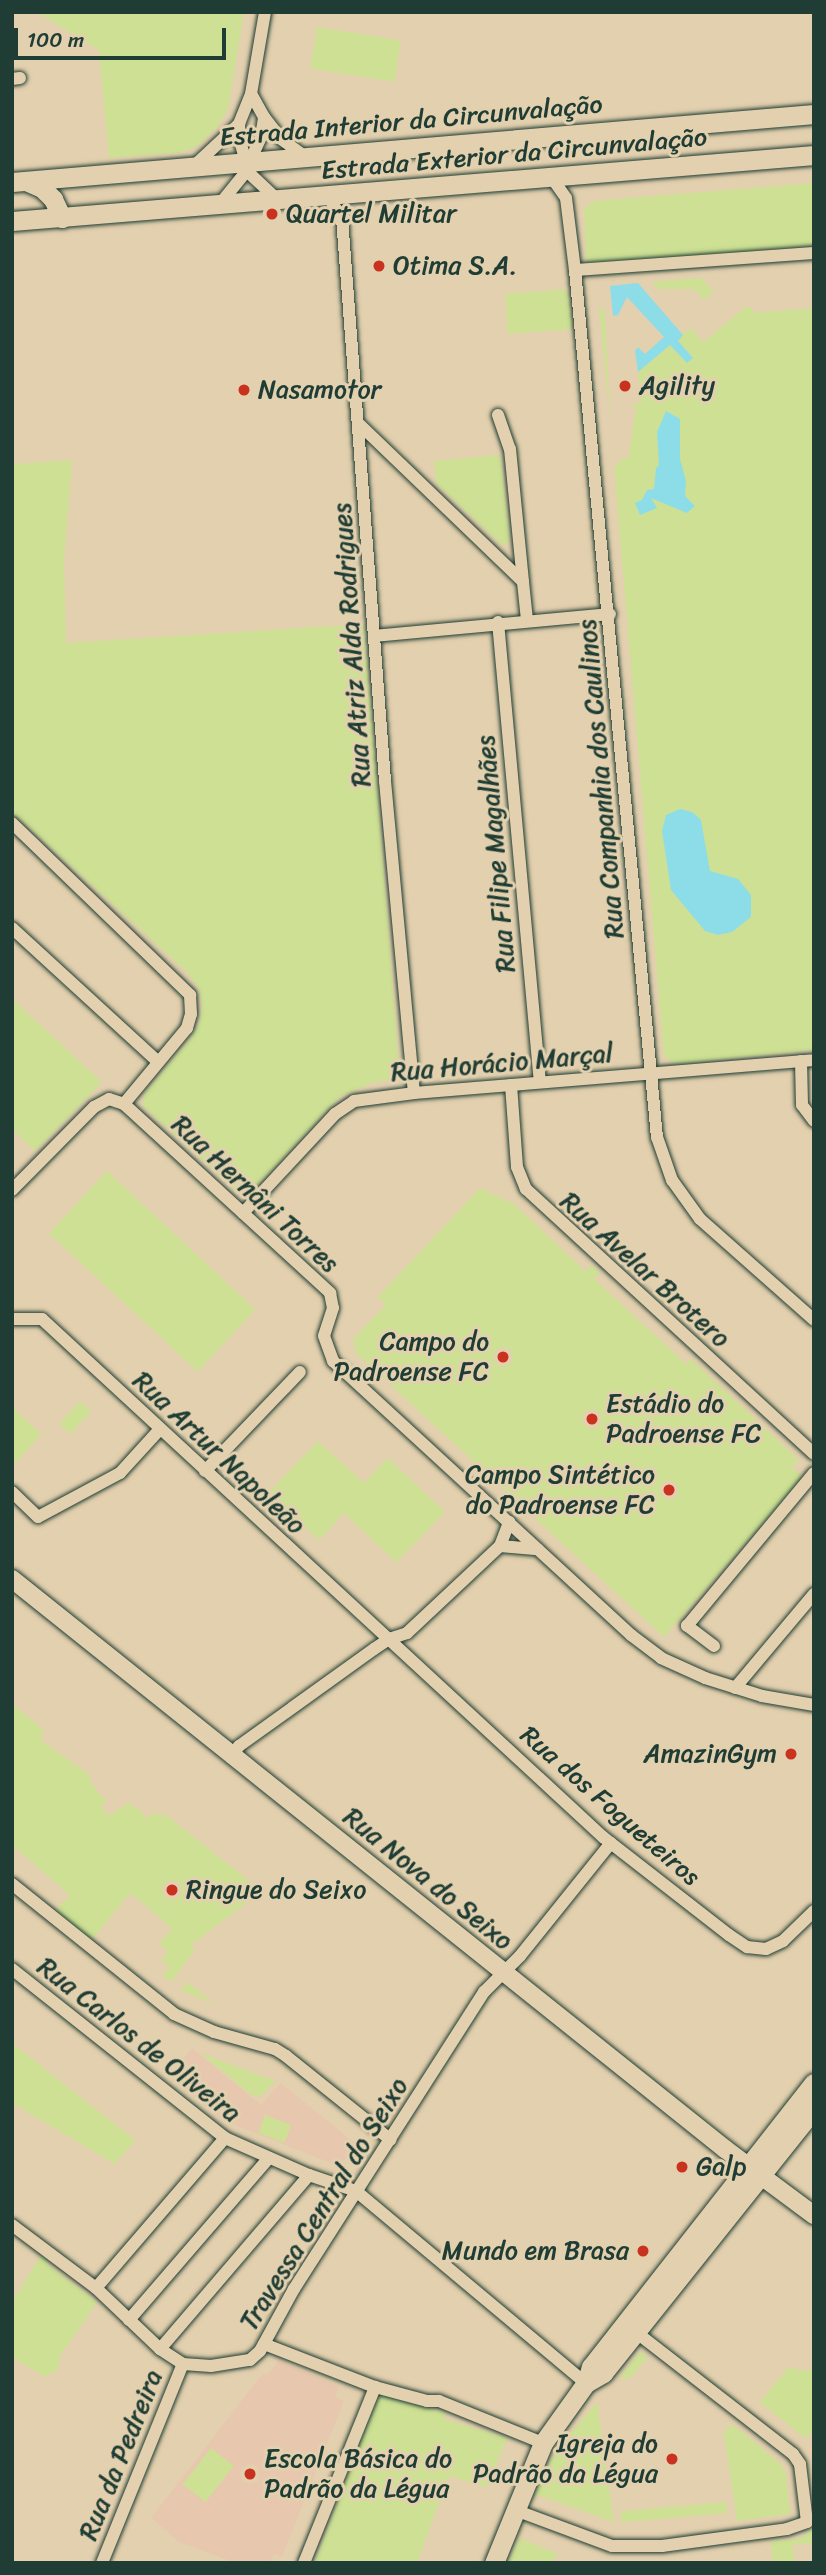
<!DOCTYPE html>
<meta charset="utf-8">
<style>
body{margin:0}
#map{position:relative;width:826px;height:2575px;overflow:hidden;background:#e3d0ae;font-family:Sriracha,sans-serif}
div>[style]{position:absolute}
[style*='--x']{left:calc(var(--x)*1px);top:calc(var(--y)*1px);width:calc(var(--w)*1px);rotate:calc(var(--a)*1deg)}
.built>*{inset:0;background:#e7c8ae}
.green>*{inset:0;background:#cde094;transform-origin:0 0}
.water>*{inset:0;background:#8ddde8}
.roads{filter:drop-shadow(0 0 2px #1f3d34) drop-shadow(0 0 2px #1f3d34)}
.minor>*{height:12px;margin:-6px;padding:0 6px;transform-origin:6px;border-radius:6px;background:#e3d0ae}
.secondary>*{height:18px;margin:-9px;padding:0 9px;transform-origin:9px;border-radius:9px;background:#e3d0ae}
.primary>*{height:19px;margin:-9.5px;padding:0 9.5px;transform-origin:9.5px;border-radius:9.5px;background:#e3d0ae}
.dots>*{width:19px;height:19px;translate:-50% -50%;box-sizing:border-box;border:4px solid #e3d0ae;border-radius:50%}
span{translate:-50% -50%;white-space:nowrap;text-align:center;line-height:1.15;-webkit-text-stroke:6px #e3d0ae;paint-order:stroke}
.street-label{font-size:26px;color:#1f3d34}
.poi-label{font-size:26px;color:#1f3d34}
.left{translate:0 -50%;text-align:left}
.right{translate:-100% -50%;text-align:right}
.frame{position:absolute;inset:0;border:14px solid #1f3d34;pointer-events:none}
.scale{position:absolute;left:14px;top:28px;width:212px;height:32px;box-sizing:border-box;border:4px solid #1f3d34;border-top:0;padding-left:9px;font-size:21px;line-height:24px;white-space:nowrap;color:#1f3d34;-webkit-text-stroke:5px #e3d0ae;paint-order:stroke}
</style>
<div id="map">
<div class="built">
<div style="clip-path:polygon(192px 2048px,261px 2105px,281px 2083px,357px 2145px,339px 2166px,224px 2121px,169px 2076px)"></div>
<div style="clip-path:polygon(279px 2360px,339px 2387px,335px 2397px,344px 2401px,282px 2557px,274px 2554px,270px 2563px,236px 2563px,179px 2542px,151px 2518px,263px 2373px,267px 2375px)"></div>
</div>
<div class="green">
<div style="clip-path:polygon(37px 12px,244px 12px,228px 109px,217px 127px,198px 146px,178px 153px,109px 158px,99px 50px)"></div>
<div style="left:317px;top:27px;width:85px;height:42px;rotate:9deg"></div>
<div style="clip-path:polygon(814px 183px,814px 245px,651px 261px,591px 263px,586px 259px,584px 209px,593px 201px)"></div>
<div style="clip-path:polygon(702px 278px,714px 292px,704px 300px,694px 289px,658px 289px,652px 282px)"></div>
<div style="clip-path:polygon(565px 289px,569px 297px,572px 329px,508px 334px,505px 294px)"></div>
<div style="clip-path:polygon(746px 307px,752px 307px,753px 313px,814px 308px,814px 1050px,674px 1064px,664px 1056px,614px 466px,619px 465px,619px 459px,628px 458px,636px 407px,631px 404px,641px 402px,638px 372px,670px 345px,688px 363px,693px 358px,678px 341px,682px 334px,691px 328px,703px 342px)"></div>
<div style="clip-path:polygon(599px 308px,604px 308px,605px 317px,610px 417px)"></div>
<div style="clip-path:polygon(500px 455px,510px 539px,503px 546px,436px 483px,434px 461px)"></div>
<div style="clip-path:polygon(72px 460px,64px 562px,66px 643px,364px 624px,400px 1079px,374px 1082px,339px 1097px,250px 1193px,238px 1194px,143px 1106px,144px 1094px,190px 1039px,200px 1021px,202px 1005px,199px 989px,187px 972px,12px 812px,12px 464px)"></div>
<div style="clip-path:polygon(12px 999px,102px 1082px,35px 1151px,12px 1129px)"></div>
<div style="left:107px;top:1171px;width:203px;height:85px;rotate:43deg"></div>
<div style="clip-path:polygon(480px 1188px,513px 1203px,585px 1271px,592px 1265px,600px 1273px,594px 1279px,686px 1364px,691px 1359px,799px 1460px,792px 1467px,802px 1477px,664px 1637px,355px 1352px,354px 1338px,386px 1305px,378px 1297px)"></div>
<div style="left:80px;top:1401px;width:15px;height:31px;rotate:42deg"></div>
<div style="clip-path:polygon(12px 1407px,41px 1434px,16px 1462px,12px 1459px)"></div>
<div style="clip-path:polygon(318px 1441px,364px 1483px,388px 1458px,445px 1512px,396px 1562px,344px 1513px,319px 1540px,268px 1493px)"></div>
<div style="clip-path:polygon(12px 1704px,44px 1730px,40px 1740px,91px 1776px,89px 1780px,106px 1802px,101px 1807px,109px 1816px,129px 1803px,143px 1813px,144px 1818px,154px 1813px,167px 1816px,262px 1891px,191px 1945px,195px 1950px,171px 1982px,163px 1976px,169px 1967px,162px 1961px,168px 1951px,159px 1944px,172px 1929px,156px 1914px,130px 1893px,91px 1941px,56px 1910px,70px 1895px,12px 1845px)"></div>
<div style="clip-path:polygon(187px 1982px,213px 2003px,181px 1991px)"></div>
<div style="clip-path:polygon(12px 2043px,135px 2140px,115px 2164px,12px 2103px)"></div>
<div style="clip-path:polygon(200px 2053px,273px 2080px,274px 2082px,260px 2097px,256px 2094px,254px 2097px)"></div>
<div style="left:265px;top:2115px;width:28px;height:19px;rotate:21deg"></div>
<div style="clip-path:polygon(42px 2253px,49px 2258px,48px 2265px,97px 2302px,60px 2356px,58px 2369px,45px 2377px,12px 2357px,12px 2303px)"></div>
<div style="clip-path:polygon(640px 2352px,648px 2357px,630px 2378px,619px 2378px)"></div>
<div style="clip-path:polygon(788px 2368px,814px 2371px,814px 2429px,806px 2439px,760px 2402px)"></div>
<div style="clip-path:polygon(379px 2395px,445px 2413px,444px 2419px,507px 2438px,487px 2487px,449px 2476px,417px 2563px,314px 2563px)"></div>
<div style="clip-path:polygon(597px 2402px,614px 2522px,535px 2494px,555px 2452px)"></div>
<div style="clip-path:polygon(732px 2424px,781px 2464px,786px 2474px,790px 2514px,737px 2521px,724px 2433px)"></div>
<div style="left:211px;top:2448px;width:29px;height:46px;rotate:38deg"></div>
<div style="left:726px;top:2502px;width:11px;height:106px;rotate:85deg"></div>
<div style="clip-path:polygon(814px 2525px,814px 2543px,792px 2545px,795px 2563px,773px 2563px,771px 2541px,798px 2539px,807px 2534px)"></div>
<div style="clip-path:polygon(520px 2538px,558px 2554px,550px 2563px,507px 2563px)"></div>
</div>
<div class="water">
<div style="clip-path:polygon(638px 283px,683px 335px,678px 341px,693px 358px,687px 363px,670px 345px,638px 372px,635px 351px,638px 347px,645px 354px,664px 337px,627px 297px,618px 315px,613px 316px,610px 286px)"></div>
<div style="clip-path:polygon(666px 411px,680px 419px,680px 459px,686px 481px,685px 496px,695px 506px,687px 513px,651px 498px,657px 508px,640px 515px,635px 503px,642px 500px,647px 490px,654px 489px,656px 468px,659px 465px,657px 432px)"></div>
<div style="clip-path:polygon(680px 809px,692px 812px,701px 820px,710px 871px,738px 879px,751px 895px,751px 917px,732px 932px,718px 935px,705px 931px,671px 890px,662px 831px,666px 815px)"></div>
</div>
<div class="roads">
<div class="minor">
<div style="--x:265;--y:12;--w:83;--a:99.7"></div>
<div style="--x:251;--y:94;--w:32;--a:112"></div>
<div style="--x:239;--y:124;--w:17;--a:87"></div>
<div style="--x:240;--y:141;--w:33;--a:74"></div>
<div style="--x:249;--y:173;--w:40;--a:43"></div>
<div style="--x:12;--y:79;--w:8;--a:-7"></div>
<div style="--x:264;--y:117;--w:28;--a:52"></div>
<div style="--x:281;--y:139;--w:29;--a:36"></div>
<div style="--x:194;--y:166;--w:62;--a:-43"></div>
<div style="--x:552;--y:178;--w:24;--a:55"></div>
<div style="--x:566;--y:198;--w:73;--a:82.9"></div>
<div style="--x:575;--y:270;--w:871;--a:84.6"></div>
<div style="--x:657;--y:1137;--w:46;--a:70.8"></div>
<div style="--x:672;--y:1180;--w:48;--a:54.3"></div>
<div style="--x:700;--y:1219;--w:152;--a:41.5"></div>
<div style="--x:328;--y:197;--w:25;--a:56"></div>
<div style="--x:342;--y:218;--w:565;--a:85.63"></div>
<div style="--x:385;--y:781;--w:313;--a:84.7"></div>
<div style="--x:219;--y:205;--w:40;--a:-51"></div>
<div style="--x:244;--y:174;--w:41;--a:-65.3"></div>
<div style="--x:261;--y:137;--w:20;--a:-81"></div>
<div style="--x:264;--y:117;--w:26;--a:-119"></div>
<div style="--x:575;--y:270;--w:240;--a:-4.1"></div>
<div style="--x:498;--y:415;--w:36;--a:71"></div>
<div style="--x:510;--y:449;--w:134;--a:84.4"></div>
<div style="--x:358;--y:423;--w:229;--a:43.9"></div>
<div style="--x:523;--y:582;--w:38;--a:84"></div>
<div style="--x:498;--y:622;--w:461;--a:84.8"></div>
<div style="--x:374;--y:636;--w:237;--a:-5.3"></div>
<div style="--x:12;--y:823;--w:248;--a:44"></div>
<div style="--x:190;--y:995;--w:19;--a:87"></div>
<div style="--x:191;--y:1014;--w:15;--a:106"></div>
<div style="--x:187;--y:1028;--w:99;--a:129.7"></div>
<div style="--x:12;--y:928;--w:198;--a:42.5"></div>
<div style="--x:801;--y:1061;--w:44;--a:88.7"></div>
<div style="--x:802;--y:1105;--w:20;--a:53"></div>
<div style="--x:511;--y:1085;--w:82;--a:85.8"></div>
<div style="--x:517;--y:1167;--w:24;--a:68"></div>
<div style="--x:526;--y:1189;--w:391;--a:42.6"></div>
<div style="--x:12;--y:1190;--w:117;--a:-45.3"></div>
<div style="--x:94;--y:1107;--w:17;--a:-28"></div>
<div style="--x:109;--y:1099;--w:16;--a:18"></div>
<div style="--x:124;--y:1104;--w:280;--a:42.5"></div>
<div style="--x:330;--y:1293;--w:15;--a:79"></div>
<div style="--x:333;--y:1308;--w:29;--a:108"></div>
<div style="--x:324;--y:1336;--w:27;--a:70"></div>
<div style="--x:333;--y:1361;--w:405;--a:42.6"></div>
<div style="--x:631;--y:1635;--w:38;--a:37"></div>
<div style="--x:661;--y:1658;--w:48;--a:24.4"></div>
<div style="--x:705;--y:1678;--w:60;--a:17.5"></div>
<div style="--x:762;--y:1696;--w:53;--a:9.8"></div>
<div style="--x:243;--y:1213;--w:135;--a:-47.1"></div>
<div style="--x:335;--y:1114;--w:23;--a:-34"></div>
<div style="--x:354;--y:1101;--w:61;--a:-7.6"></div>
<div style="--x:414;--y:1093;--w:401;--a:-4.7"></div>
<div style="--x:12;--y:1319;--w:30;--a:0"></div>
<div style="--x:42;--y:1319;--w:764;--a:42.72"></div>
<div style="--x:603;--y:1837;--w:160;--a:37.9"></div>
<div style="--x:729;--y:1935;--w:22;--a:34"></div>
<div style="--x:747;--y:1947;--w:19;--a:6"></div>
<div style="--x:766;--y:1949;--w:19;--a:-25"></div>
<div style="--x:783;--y:1941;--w:43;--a:-44.1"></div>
<div style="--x:205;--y:1471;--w:137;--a:-46.2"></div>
<div style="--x:12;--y:1492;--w:36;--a:44"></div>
<div style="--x:38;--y:1517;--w:93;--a:-28.2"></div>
<div style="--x:120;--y:1473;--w:59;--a:-47.7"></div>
<div style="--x:500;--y:1546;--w:38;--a:5"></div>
<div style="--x:714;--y:1646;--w:34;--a:-143"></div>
<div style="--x:687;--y:1626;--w:199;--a:-50.3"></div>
<div style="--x:735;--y:1688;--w:123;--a:-50"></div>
<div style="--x:232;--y:1756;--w:12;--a:-55"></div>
<div style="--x:239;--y:1746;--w:166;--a:-35.7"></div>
<div style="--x:374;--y:1649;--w:18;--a:-34"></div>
<div style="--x:389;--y:1639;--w:19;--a:-18"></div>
<div style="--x:407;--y:1633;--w:127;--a:-43.1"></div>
<div style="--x:500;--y:1546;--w:26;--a:-69"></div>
<div style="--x:12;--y:1884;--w:208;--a:38.7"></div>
<div style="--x:174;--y:2014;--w:44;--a:24.2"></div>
<div style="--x:214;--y:2032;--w:63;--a:15.6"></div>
<div style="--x:275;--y:2049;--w:13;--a:32"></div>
<div style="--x:286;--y:2056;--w:134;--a:38.7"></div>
<div style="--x:12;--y:1969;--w:272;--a:38.4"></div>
<div style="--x:225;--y:2138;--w:92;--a:23.8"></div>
<div style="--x:309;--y:2175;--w:50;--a:18.8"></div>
<div style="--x:356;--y:2191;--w:300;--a:39.9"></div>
<div style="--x:12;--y:2225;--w:105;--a:36.9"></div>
<div style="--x:96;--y:2288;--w:88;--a:43.6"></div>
<div style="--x:160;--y:2349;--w:27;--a:33"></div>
<div style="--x:183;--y:2364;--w:28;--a:4"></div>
<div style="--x:211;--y:2366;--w:39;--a:-9"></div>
<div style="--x:250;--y:2360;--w:13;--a:-42"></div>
<div style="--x:260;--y:2351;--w:71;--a:-61.3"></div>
<div style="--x:294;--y:2289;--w:353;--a:-57.4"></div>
<div style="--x:484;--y:1992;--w:51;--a:-45"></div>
<div style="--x:520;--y:1956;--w:145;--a:-51.2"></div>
<div style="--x:96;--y:2288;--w:198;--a:-49.3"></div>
<div style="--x:129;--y:2320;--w:214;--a:-49.2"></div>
<div style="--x:264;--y:2344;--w:119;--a:21.2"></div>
<div style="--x:375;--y:2387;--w:54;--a:15.1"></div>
<div style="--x:427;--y:2401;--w:12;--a:0"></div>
<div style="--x:439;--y:2401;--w:112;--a:22"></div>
<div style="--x:160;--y:2349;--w:229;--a:-49.4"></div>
<div style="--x:515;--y:2510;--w:103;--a:20.4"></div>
<div style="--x:612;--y:2546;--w:50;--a:0"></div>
<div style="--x:662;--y:2546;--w:126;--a:-7.7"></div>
<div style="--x:787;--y:2529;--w:21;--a:-19"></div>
<div style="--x:807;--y:2522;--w:58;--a:-96.9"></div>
<div style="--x:800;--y:2464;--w:12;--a:-125"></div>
<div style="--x:793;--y:2454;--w:199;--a:-142.2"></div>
<div style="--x:102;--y:2563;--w:215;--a:-67.9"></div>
<div style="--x:304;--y:2563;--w:190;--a:-68"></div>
</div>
<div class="secondary">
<div style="--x:12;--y:1579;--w:913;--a:38.64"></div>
<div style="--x:725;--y:2149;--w:111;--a:36.6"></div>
</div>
<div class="primary">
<div style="--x:26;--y:181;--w:17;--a:24"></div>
<div style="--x:42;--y:188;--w:16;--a:45"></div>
<div style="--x:53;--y:199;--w:21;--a:65"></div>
<div style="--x:12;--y:182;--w:805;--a:-4.85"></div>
<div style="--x:12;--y:221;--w:805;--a:-4.7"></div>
<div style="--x:586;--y:2383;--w:20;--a:-30"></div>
<div style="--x:603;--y:2373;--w:338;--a:-51.4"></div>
<div style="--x:494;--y:2563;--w:130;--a:-67.8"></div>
<div style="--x:543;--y:2443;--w:74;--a:-54.4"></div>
<div style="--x:586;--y:2383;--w:17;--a:-73"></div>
<div style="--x:591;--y:2367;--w:361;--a:-51.9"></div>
</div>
</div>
<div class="dots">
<div style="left:272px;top:214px;background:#c8321e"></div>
<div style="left:379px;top:266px;background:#c8321e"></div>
<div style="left:625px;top:386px;background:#c8321e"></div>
<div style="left:244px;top:390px;background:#c8321e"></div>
<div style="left:503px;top:1357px;background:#c8321e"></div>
<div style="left:592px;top:1419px;background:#c8321e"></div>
<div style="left:669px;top:1490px;background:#c8321e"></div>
<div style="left:791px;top:1754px;background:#c8321e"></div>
<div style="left:172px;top:1890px;background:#c8321e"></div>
<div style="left:682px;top:2167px;background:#c8321e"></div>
<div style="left:643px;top:2251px;background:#c8321e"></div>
<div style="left:672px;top:2459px;background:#c8321e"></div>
<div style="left:250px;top:2474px;background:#c8321e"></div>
</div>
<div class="street-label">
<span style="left:411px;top:121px;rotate:-5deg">Estrada Interior da Circunvalação</span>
<span style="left:514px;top:154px;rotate:-5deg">Estrada Exterior da Circunvalação</span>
<span style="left:352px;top:645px;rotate:-94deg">Rua Atriz Alda Rodrigues</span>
<span style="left:601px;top:779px;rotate:-95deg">Rua Companhia dos Caulinos</span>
<span style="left:496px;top:854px;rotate:-95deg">Rua Filipe Magalhães</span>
<span style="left:502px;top:1063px;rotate:-5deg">Rua Horácio Marçal</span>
<span style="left:255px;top:1194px;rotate:43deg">Rua Hernâni Torres</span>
<span style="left:645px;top:1270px;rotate:42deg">Rua Avelar Brotero</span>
<span style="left:219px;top:1453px;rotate:43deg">Rua Artur Napoleão</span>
<span style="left:610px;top:1806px;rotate:41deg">Rua dos Fogueteiros</span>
<span style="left:428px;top:1879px;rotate:39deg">Rua Nova do Seixo</span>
<span style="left:139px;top:2040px;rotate:38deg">Rua Carlos de Oliveira</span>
<span style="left:324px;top:2204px;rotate:-58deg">Travessa Central do Seixo</span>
<span style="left:121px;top:2455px;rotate:-68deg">Rua da Pedreira</span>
</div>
<div class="poi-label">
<span class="left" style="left:286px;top:214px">Quartel Militar</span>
<span class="left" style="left:393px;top:266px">Otima S.A.</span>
<span class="left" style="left:639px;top:386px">Agility</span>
<span class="left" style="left:258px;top:390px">Nasamotor</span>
<span class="right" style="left:489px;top:1357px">Campo do<br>Padroense FC</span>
<span class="left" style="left:606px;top:1419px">Estádio do<br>Padroense FC</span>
<span class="right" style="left:655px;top:1490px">Campo Sintético<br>do Padroense FC</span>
<span class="right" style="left:777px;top:1754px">AmazinGym</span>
<span class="left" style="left:186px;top:1890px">Ringue do Seixo</span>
<span class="left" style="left:696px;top:2167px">Galp</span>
<span class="right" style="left:629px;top:2251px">Mundo em Brasa</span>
<span class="right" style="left:658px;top:2459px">Igreja do<br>Padrão da Légua</span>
<span class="left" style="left:264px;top:2474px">Escola Básica do<br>Padrão da Légua</span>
</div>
<div class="frame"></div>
<div class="scale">100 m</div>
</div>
